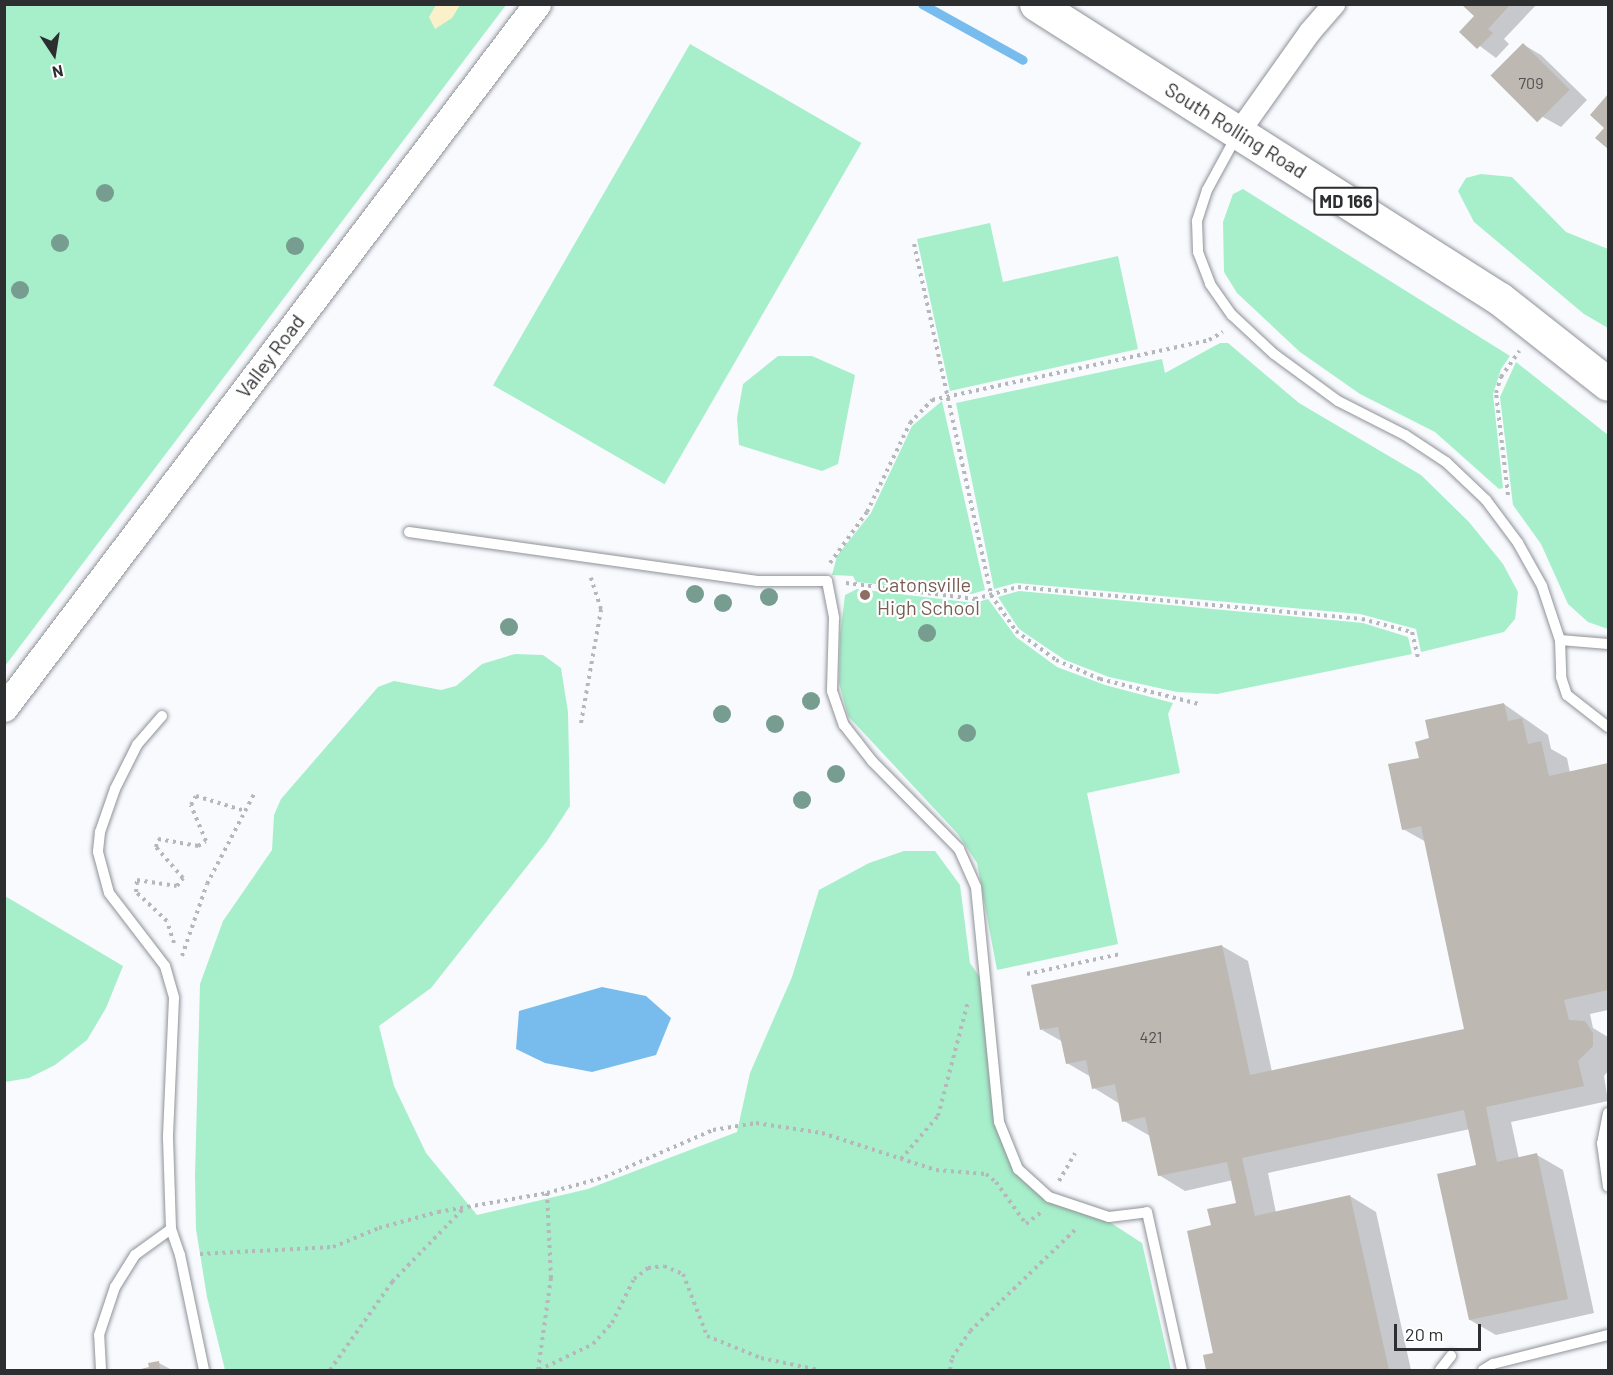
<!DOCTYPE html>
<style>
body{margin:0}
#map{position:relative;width:1613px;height:1375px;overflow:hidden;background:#f8fafe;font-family:Barlow,sans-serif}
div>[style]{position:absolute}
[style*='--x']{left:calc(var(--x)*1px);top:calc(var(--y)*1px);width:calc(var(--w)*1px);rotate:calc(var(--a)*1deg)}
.green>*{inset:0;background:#a6efca;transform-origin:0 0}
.sand>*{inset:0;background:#faf1cb}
.water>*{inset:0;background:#78bcee}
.shadow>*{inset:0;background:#0003}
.stream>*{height:9px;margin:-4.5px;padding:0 4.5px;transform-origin:4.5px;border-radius:4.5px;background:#78bcee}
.building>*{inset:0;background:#beb8b3;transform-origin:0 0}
.path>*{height:4px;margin-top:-2px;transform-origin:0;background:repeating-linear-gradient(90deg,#b5b7ba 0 3px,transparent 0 7.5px)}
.roads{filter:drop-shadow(0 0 2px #8f9298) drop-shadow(0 0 2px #8f9298)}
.service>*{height:10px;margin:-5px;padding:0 5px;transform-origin:5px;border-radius:5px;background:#fff}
.minor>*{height:22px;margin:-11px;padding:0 11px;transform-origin:11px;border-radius:11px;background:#fff}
.tertiary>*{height:27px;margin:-13.5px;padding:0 13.5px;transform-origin:13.5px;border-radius:13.5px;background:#fff}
.primary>*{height:33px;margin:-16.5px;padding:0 16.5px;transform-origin:16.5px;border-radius:16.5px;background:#fff}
.trees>*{width:18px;height:18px;margin:-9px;border-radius:50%;background:#779c90}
.dots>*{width:16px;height:16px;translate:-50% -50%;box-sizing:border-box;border:3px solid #fff;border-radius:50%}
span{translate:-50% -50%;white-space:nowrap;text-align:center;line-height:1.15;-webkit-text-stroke:4.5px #fff;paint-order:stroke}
.number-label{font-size:16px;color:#515051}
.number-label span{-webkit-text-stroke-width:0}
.shield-label span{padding:2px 4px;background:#fff;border:2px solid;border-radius:4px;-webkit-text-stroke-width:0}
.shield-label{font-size:18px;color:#2d2e30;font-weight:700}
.street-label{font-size:20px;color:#2d2e30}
.education-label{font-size:20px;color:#785e54}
.left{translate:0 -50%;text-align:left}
.frame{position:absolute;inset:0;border:6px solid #2d2e30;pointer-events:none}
.north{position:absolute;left:24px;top:24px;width:60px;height:60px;-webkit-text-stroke:4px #fff;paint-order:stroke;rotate:168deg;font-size:16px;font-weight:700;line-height:24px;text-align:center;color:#2d2e30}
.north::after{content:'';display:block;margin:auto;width:21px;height:27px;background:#2d2e30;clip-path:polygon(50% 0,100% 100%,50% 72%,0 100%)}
.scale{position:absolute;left:1394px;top:1324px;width:87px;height:27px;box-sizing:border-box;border:3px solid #2d2e30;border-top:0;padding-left:8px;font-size:18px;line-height:21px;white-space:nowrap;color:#2d2e30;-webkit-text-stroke:4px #fff;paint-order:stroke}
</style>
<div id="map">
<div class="green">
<div style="clip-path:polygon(5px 5px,506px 5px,5px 666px)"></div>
<div style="left:690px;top:44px;width:198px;height:394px;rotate:30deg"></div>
<div style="clip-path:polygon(1481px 174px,1512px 177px,1566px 232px,1608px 249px,1608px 328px,1584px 314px,1474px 222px,1458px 191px,1466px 178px)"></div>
<div style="clip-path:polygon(1243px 189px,1510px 356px,1501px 369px,1493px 394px,1503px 488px,1499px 489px,1435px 432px,1360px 394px,1300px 352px,1237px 293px,1224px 272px,1223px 222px,1233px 194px)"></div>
<div style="clip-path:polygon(990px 223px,1003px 282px,1118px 256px,1138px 349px,950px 391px,917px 239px)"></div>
<div style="clip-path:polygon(1220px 343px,1228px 343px,1299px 403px,1421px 475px,1469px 522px,1503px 564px,1518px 592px,1515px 619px,1504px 632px,1421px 652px,1416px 629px,1360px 614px,1016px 583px,994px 589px,956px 403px,1162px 359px,1165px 373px)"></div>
<div style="clip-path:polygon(778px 356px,812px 356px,855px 375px,838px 464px,822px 471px,739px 445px,737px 418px,743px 384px)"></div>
<div style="clip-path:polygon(1516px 362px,1608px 435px,1608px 629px,1588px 622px,1568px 604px,1541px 544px,1513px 505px,1500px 397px)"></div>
<div style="clip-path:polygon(942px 401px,985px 590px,972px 594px,856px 582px,853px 576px,832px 575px,837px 556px,871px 513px,912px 426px)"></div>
<div style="clip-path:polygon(857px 589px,975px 603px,988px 599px,1016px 637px,1057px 667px,1105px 685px,1173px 703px,1168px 714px,1180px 773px,1087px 793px,1118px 944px,997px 970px,977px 863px,957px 833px,848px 716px,839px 683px,840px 635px,845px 595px)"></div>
<div style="clip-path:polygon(1019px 591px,1363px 623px,1408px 637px,1412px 654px,1217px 694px,1177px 692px,1109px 677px,1065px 660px,1047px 648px,1019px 629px,998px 597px)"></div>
<div style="clip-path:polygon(515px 654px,543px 655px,561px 668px,568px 712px,570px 806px,547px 841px,431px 988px,379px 1026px,394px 1086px,426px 1153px,477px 1215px,588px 1189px,737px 1132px,750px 1073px,792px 977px,819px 890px,869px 863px,904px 851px,935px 851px,960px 885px,970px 963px,987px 988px,999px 1122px,1018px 1169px,1049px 1197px,1094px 1212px,1142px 1243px,1171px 1370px,225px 1370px,207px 1297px,196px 1229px,195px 1176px,200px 984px,223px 921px,272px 850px,274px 815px,281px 799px,378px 687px,394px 681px,441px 690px,456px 686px,482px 664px)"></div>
<div style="clip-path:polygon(5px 896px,123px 966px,106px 1008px,87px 1040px,55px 1065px,29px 1078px,5px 1082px)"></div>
</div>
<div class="sand">
<div style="clip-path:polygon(436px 5px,460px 5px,452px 18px,435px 29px,429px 17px)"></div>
</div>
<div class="water">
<div style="clip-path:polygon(602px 987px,646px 996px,671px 1018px,656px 1055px,592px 1072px,545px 1063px,516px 1049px,519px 1011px)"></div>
</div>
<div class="shadow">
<div style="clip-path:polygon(1463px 4px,1537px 4px,1504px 39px,1509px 44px,1496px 58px,1461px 32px,1476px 16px)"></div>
<div style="clip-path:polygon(1524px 45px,1541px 55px,1587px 100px,1561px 127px,1543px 117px)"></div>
<div style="clip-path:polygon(1608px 96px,1608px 147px,1598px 138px,1606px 127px,1592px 115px)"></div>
<div style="clip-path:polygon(1504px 704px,1548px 735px,1551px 749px,1567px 758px,1570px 773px,1608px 764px,1608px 1010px,1590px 1014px,1593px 1028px,1608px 1037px,1608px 1071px,1604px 1076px,1608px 1101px,1511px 1122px,1519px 1159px,1537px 1155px,1563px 1170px,1594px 1313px,1496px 1335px,1470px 1320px,1478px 1166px,1470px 1129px,1268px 1173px,1276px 1213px,1350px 1196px,1376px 1212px,1411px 1370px,1207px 1370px,1204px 1356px,1215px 1354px,1213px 1227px,1238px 1204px,1233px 1180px,1185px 1191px,1159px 1175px,1150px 1136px,1124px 1121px,1120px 1104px,1094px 1088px,1091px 1077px,1067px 1063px,1063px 1042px,1042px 1030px,1222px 946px,1248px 961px,1272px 1072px,1466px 1030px,1426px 842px,1403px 829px,1420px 759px,1431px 739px)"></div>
<div style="clip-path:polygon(159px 1363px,172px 1370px,138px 1370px,150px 1369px)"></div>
</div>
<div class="stream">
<div style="--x:922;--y:4;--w:115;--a:29"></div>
</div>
<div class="building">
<div style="clip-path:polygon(1461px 4px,1511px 4px,1488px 29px,1493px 33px,1477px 49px,1459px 32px,1474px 16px)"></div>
<div style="left:1523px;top:43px;width:66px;height:46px;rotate:45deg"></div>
<div style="clip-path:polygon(1608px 94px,1608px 149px,1595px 138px,1604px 128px,1590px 115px)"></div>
<div style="clip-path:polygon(1504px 703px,1508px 721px,1522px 718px,1528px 744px,1541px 741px,1549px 776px,1608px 763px,1608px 990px,1564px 1000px,1569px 1020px,1585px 1021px,1593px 1033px,1593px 1046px,1578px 1061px,1584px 1086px,1486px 1107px,1497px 1162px,1537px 1153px,1568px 1299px,1469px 1320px,1437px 1174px,1476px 1165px,1464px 1110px,1242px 1158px,1255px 1216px,1350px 1195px,1389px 1370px,1206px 1370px,1203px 1355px,1213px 1353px,1187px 1231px,1211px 1225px,1207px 1209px,1236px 1203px,1227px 1162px,1158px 1176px,1145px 1117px,1122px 1122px,1115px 1084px,1092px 1089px,1086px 1060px,1066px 1064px,1058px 1027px,1040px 1030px,1031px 985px,1222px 945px,1250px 1075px,1464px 1029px,1421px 826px,1402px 830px,1388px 764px,1419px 758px,1415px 742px,1429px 738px,1425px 720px)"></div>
<div style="clip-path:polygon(159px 1361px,160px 1370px,137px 1370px,149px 1367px,148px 1363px)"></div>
</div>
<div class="path">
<div style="--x:914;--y:244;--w:359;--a:77.6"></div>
<div style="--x:991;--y:595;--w:44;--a:55.2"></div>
<div style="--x:1016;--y:631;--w:49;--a:35.9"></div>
<div style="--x:1056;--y:660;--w:48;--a:23.4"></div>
<div style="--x:1100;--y:679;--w:102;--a:14.2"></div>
<div style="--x:1508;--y:495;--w:103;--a:-96.7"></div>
<div style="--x:1496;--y:393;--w:17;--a:-73"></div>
<div style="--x:1501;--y:377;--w:32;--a:-55"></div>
<div style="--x:830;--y:563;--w:63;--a:-54"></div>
<div style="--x:867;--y:512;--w:99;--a:-64.2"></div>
<div style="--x:910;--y:423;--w:32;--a:-46"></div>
<div style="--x:932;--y:400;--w:283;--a:-12.2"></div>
<div style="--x:1209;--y:340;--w:16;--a:-30"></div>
<div style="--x:846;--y:583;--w:130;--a:7.1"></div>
<div style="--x:975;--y:599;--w:45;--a:-15.6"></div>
<div style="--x:1018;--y:587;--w:345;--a:5.3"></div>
<div style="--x:1362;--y:619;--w:52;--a:14.6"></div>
<div style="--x:1412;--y:632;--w:28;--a:77"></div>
<div style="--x:581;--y:723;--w:116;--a:-80"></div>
<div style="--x:601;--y:609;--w:33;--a:-108"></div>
<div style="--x:174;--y:943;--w:23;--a:-108"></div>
<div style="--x:167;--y:921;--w:42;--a:-136.9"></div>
<div style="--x:136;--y:892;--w:12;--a:-85"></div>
<div style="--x:137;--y:880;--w:40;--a:8.5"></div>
<div style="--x:177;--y:886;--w:10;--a:-53"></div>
<div style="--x:183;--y:878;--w:41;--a:-131.1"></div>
<div style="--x:156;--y:847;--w:8;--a:-76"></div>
<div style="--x:158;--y:839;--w:41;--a:9.9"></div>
<div style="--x:198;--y:846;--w:9;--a:-32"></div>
<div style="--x:206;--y:841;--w:39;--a:-113"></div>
<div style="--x:191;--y:805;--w:10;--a:-61"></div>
<div style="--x:196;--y:796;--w:51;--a:17"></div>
<div style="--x:182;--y:956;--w:76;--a:-70.9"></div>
<div style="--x:207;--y:884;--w:104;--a:-62.4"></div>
<div style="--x:1027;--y:974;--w:95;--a:-12.1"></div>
<div style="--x:901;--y:1159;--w:57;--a:-49.3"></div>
<div style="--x:938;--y:1116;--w:118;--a:-75.3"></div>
<div style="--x:1059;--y:1181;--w:32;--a:-60"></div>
<div style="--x:200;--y:1254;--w:133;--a:-3"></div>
<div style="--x:333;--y:1247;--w:50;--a:-22.4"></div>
<div style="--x:379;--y:1228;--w:61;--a:-15.2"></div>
<div style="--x:438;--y:1212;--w:111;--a:-9.9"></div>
<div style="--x:547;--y:1193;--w:60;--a:-15.4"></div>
<div style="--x:605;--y:1177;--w:118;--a:-23.5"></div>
<div style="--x:713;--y:1130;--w:44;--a:-9.2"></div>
<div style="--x:756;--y:1123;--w:67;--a:8.6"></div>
<div style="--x:822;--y:1133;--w:120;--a:18"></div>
<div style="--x:936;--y:1170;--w:50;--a:4.6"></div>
<div style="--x:986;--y:1174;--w:13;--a:39"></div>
<div style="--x:996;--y:1182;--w:52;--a:54.5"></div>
<div style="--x:1026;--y:1224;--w:18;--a:-38"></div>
<div style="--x:330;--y:1370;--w:108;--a:-54.8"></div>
<div style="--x:392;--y:1282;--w:103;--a:-45.8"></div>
<div style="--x:538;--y:1370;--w:93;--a:-82"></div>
<div style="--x:551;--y:1278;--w:85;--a:-92.7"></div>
<div style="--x:539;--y:1370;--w:60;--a:-25.7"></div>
<div style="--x:593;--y:1344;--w:28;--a:-48"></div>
<div style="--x:612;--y:1323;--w:49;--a:-63.4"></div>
<div style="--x:634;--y:1279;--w:18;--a:-38"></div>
<div style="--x:648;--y:1268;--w:16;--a:-7"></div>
<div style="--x:664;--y:1266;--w:21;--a:23"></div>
<div style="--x:683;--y:1274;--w:66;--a:68.8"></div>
<div style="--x:707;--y:1336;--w:58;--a:22.2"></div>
<div style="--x:761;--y:1358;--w:59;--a:11.7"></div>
<div style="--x:950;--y:1370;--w:12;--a:-81"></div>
<div style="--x:952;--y:1358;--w:32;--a:-56"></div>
<div style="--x:970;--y:1331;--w:150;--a:-43.9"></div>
</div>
<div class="roads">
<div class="service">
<div style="--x:1237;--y:135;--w:63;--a:118.6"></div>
<div style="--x:1207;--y:190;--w:33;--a:108"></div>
<div style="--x:1197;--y:221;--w:31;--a:88"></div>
<div style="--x:1198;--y:252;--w:34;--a:69"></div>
<div style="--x:1210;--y:284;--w:38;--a:55"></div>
<div style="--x:1232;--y:315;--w:57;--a:42.9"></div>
<div style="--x:1274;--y:354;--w:79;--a:36.3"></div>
<div style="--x:1338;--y:401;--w:75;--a:26.9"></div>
<div style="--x:1405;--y:435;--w:49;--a:33.4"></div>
<div style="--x:1446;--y:462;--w:55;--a:43.5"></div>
<div style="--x:1486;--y:500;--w:54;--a:53.3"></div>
<div style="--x:1518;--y:543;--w:49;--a:60.8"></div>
<div style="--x:1542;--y:586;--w:57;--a:71.6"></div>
<div style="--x:1560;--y:640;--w:37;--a:88"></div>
<div style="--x:1561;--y:677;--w:19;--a:72"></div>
<div style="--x:1567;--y:695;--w:52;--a:38"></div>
<div style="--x:409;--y:532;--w:352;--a:8"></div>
<div style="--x:758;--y:581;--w:69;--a:0"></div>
<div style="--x:827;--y:581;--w:38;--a:79"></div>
<div style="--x:834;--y:618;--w:73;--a:91.6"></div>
<div style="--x:832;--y:691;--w:36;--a:71"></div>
<div style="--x:844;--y:725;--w:46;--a:52.1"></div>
<div style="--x:872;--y:761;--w:124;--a:45.3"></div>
<div style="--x:959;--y:849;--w:42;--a:65.9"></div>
<div style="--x:976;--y:887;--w:236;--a:84.4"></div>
<div style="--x:999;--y:1122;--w:51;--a:68"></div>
<div style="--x:1018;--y:1169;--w:42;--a:42.1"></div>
<div style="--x:1049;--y:1197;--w:63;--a:18.4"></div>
<div style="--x:1109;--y:1217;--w:38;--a:-7"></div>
<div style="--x:1147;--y:1212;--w:162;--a:77.5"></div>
<div style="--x:1560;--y:640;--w:48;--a:4.8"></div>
<div style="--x:162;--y:716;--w:38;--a:131"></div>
<div style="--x:137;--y:745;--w:49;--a:116.6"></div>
<div style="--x:115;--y:789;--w:46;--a:109.2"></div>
<div style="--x:100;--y:832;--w:20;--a:96"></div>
<div style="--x:98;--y:852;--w:42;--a:75"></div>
<div style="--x:109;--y:893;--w:92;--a:52.5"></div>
<div style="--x:165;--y:966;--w:33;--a:74"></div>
<div style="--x:174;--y:998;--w:140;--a:92.5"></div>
<div style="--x:168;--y:1138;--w:91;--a:88.1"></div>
<div style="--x:171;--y:1229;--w:28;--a:71"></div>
<div style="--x:180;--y:1255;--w:117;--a:78.2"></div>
<div style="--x:1608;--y:1113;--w:31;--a:101"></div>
<div style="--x:1602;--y:1143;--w:44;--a:82.2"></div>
<div style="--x:101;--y:1370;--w:35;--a:-93"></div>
<div style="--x:99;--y:1335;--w:51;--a:-71.6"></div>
<div style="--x:115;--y:1287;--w:38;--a:-58"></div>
<div style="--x:135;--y:1255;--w:44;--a:-35.8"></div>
<div style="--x:1440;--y:1370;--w:18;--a:-52"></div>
<div style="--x:1483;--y:1370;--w:12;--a:-31"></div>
<div style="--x:1493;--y:1364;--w:119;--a:-14.2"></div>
</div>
<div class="minor">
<div style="--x:1239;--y:132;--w:123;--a:-54.6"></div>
<div style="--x:1310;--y:32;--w:37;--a:-49"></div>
</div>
<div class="tertiary">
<div style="--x:4;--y:708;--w:883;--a:-52.87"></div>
</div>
<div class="primary">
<div style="--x:1036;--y:4;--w:550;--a:32.45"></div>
<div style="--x:1500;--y:299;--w:137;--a:38.2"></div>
</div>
</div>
<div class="trees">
<div style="left:105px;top:193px"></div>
<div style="left:60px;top:243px"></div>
<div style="left:295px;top:246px"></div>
<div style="left:20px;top:290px"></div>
<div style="left:695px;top:594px"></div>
<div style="left:769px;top:597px"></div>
<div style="left:723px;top:603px"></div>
<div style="left:509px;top:627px"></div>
<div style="left:927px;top:633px"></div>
<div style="left:811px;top:701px"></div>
<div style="left:722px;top:714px"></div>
<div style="left:775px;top:724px"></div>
<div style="left:967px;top:733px"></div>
<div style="left:836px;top:774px"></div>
<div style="left:802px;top:800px"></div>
</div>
<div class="dots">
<div style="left:865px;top:595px;background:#8d6e63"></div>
</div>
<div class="number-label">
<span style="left:1531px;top:83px">709</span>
<span style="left:1151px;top:1037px">421</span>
</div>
<div class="shield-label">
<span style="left:1346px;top:201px">MD 166</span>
</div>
<div class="street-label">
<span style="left:1236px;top:130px;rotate:32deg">South Rolling Road</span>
<span style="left:270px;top:356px;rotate:-53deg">Valley Road</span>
</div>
<div class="education-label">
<span class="left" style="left:877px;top:596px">Catonsville<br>High School</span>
</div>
<div class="frame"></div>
<div class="north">N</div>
<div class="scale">20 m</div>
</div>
